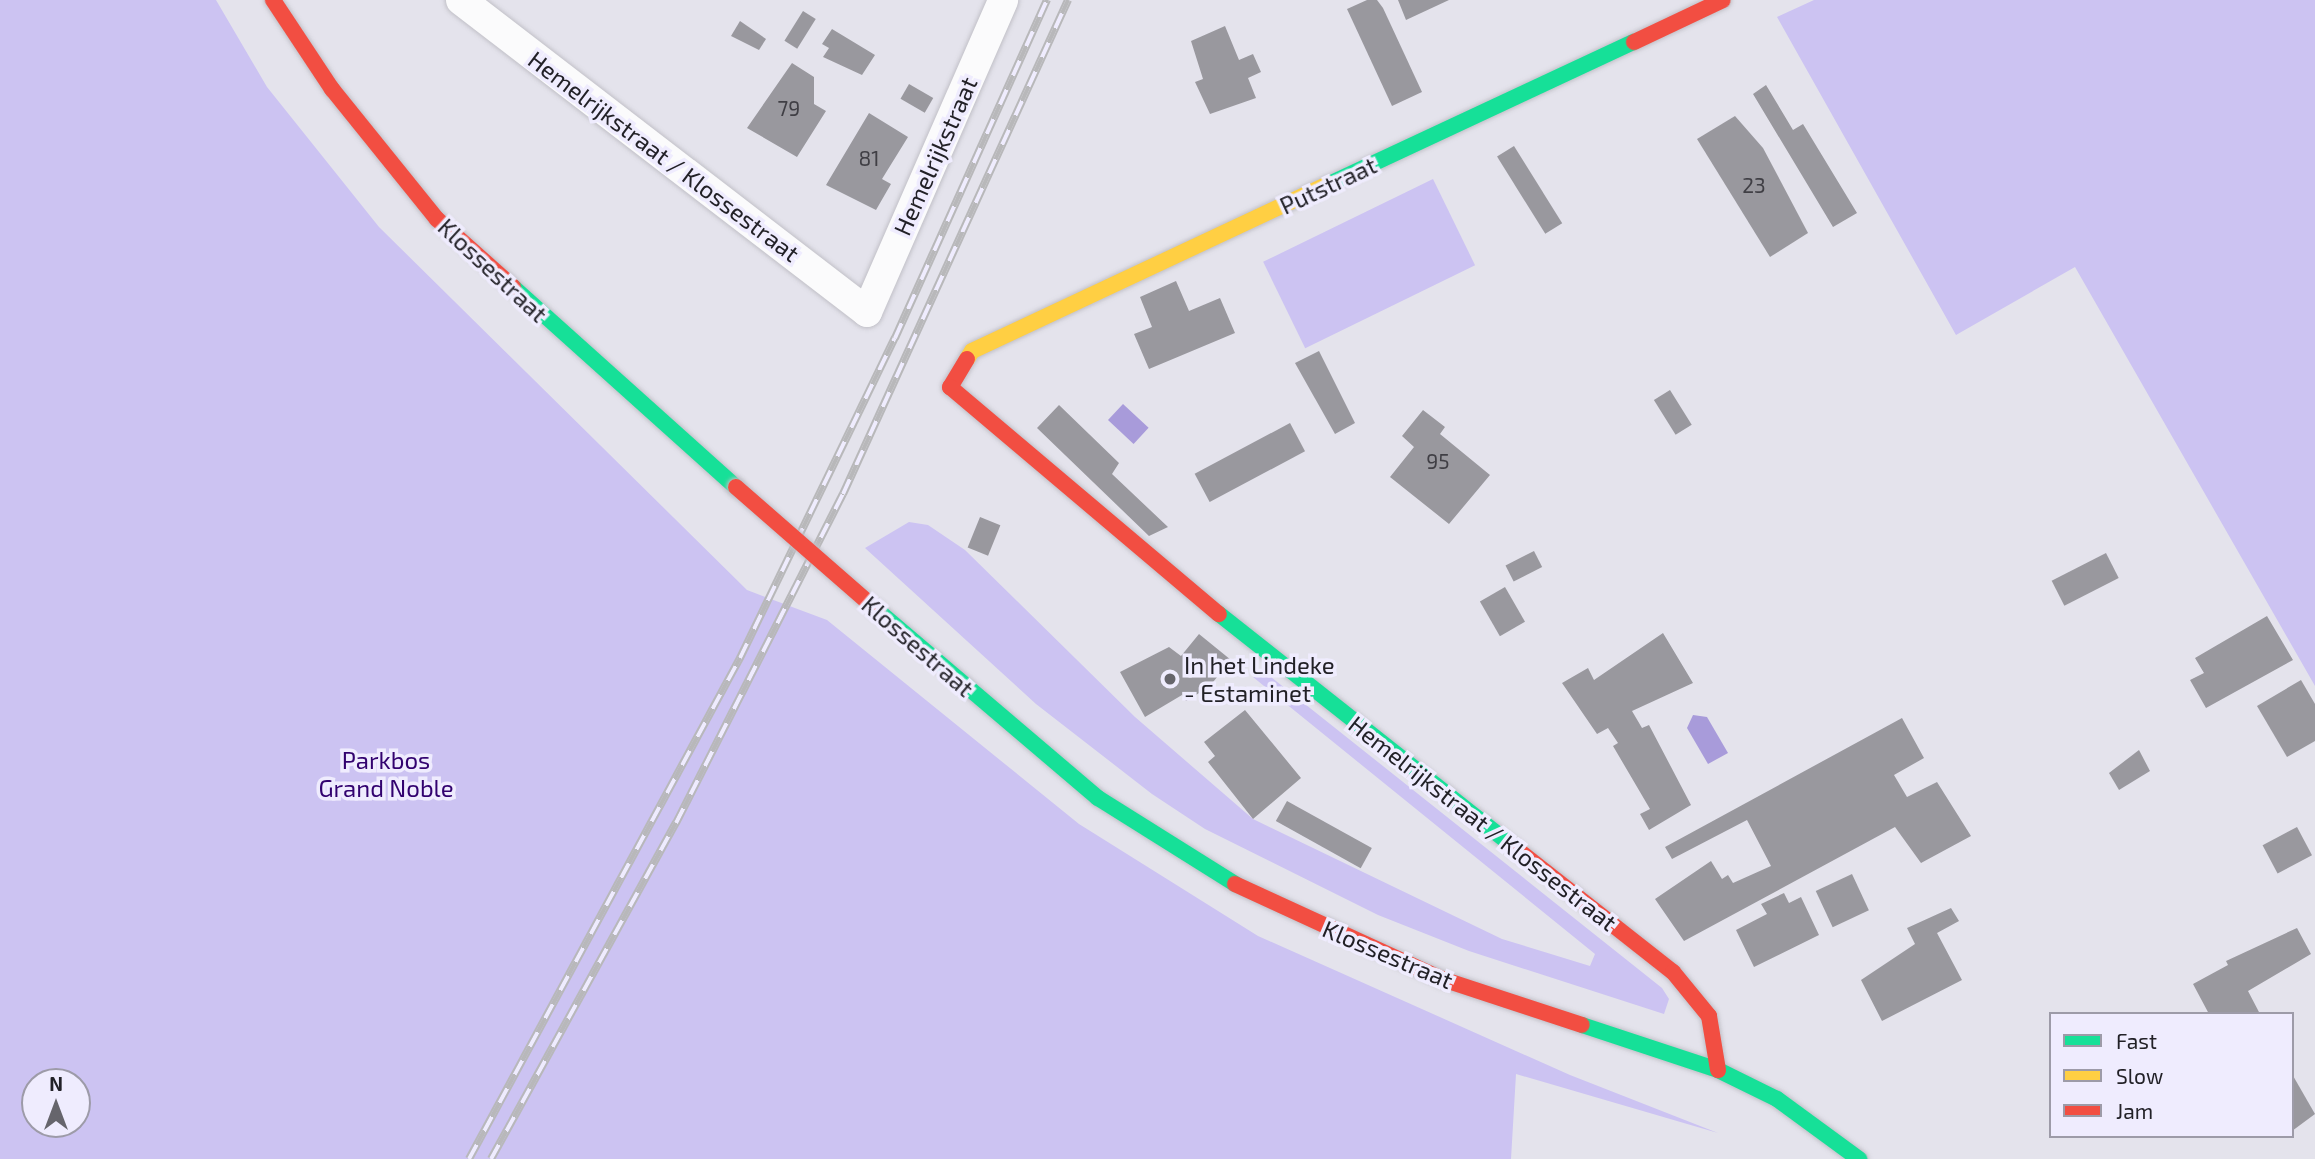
<!DOCTYPE html>
<style>
body{margin:0}
#map{position:relative;width:2315px;height:1159px;overflow:hidden;background:#e4e3ec;font-family:"Exo 2",sans-serif}
div>[style]{position:absolute}
[style*='--x']{left:calc(var(--x)*1px);top:calc(var(--y)*1px);width:calc(var(--w)*1px);rotate:calc(var(--a)*1deg)}
.green>*{inset:0;background:#ccc3f2;transform-origin:0 0}
.water>*{inset:0;background:#a89bda;transform-origin:0 0}
.building>*{inset:0;background:#99989e;transform-origin:0 0}
.roads{filter:drop-shadow(0 0 2px #c1c0c7) drop-shadow(0 0 2px #c1c0c7)}
.street>*{height:30px;margin:-15px;padding:0 15px;transform-origin:15px;border-radius:15px;background:#fbfbfc}
.fast>*{height:16px;margin:-8px;padding:0 8px;transform-origin:8px;border-radius:8px;background:#16e098}
.slow>*{height:16px;margin:-8px;padding:0 8px;transform-origin:8px;border-radius:8px;background:#ffcf43}
.jam>*{height:16px;margin:-8px;padding:0 8px;transform-origin:8px;border-radius:8px;background:#f24e42}
.rail>*{height:8px;margin-top:-4px;transform-origin:0;background:repeating-linear-gradient(90deg,#efecfe 0 16px,#b8b8ba 0 32px);box-sizing:border-box;border-block:2px solid #b8b8ba}
.bridges{filter:drop-shadow(0 0 2px #c1c0c7) drop-shadow(0 0 2px #c1c0c7)}
.jam-bridge>*{height:16px;margin:-8px;padding:0 8px;transform-origin:8px;border-radius:8px;background:#f24e42}
.dots>*{width:19px;height:19px;translate:-50% -50%;box-sizing:border-box;border:4px solid #efecfe;border-radius:50%}
span{translate:-50% -50%;white-space:nowrap;text-align:center;line-height:1.15;-webkit-text-stroke:7px #efecfe;paint-order:stroke}
.number-label{font-size:21px;color:#403f45}
.number-label span{-webkit-text-stroke-width:0}
.street-label{font-size:24px;color:#222127}
.poi-label{font-size:24px;color:#222127}
.left{translate:0 -50%;text-align:left}
.park-label{font-size:24px;color:#32026f}
.legend{position:absolute;left:2049px;top:1012px;width:245px;height:126px;box-sizing:border-box;background:#efecfe;border:2px solid #9d9ba8;margin:0;padding:9px 12px;list-style:none;font-size:21px;color:#222127}
.legend li{display:flex;align-items:center;gap:14px;height:35px}
.legend b{width:35px;border:2px solid #9d9ba8}
.north{position:absolute;left:21px;top:1068px;width:70px;height:70px;box-sizing:border-box;background:#efecfe;border:2px solid #9d9ba8;border-radius:50%;rotate:0deg;font-size:19px;font-weight:700;line-height:28px;text-align:center;color:#222127}
.north::after{content:'';display:block;margin:auto;width:24px;height:32px;background:#66656c;clip-path:polygon(50% 0,100% 100%,50% 72%,0 100%)}
</style>
<div id="map">
<div class="green">
<div style="clip-path:polygon(evenodd,0 0,216px 0,267px 87px,379px 227px,747px 590px,827px 620px,1079px 824px,1258px 936px,1570px 1075px,1718px 1133px,1516px 1074px,1511px 1159px,0 1159px,0 0,35px 1082px,77px 1082px,77px 1124px,35px 1124px,35px 1082px)"></div>
<div style="clip-path:polygon(1814px 0,2315px 0,2315px 686px,2075px 267px,1956px 335px,1777px 17px)"></div>
<div style="left:1433px;top:179px;width:96px;height:189px;rotate:64deg"></div>
<div style="clip-path:polygon(909px 522px,928px 525px,965px 550px,1135px 717px,1253px 819px,1502px 939px,1590px 966px,1595px 954px,1253px 677px,1266px 673px,1662px 988px,1669px 999px,1664px 1014px,1469px 951px,1378px 915px,1205px 829px,1152px 794px,1036px 704px,865px 548px)"></div>
</div>
<div class="water">
<div style="left:1123px;top:404px;width:35px;height:22px;rotate:43deg"></div>
<div style="clip-path:polygon(1693px 715px,1707px 717px,1728px 753px,1708px 764px,1687px 728px)"></div>
</div>
<div class="building">
<div style="clip-path:polygon(1367px 0,1377px 0,1383px 8px,1422px 92px,1392px 106px,1347px 9px)"></div>
<div style="clip-path:polygon(1398px 0,1449px 0,1406px 20px)"></div>
<div style="left:803px;top:11px;width:15px;height:35px;rotate:32deg"></div>
<div style="clip-path:polygon(740px 21px,766px 39px,759px 50px,731px 36px)"></div>
<div style="clip-path:polygon(1225px 26px,1239px 60px,1253px 54px,1261px 72px,1248px 78px,1256px 98px,1210px 114px,1195px 82px,1203px 79px,1191px 41px)"></div>
<div style="clip-path:polygon(832px 29px,875px 55px,862px 75px,823px 57px,829px 48px,822px 44px)"></div>
<div style="clip-path:polygon(792px 63px,814px 77px,814px 104px,826px 111px,797px 157px,747px 128px)"></div>
<div style="left:909px;top:84px;width:28px;height:17px;rotate:30deg"></div>
<div style="clip-path:polygon(1766px 85px,1793px 130px,1803px 124px,1857px 213px,1833px 227px,1753px 94px)"></div>
<div style="clip-path:polygon(869px 113px,908px 137px,882px 179px,891px 184px,876px 210px,826px 185px)"></div>
<div style="clip-path:polygon(1735px 116px,1763px 148px,1808px 233px,1770px 257px,1697px 139px)"></div>
<div style="left:1514px;top:146px;width:91px;height:20px;rotate:58deg"></div>
<div style="clip-path:polygon(1176px 281px,1189px 311px,1220px 298px,1235px 333px,1149px 369px,1134px 334px,1152px 327px,1140px 297px)"></div>
<div style="clip-path:polygon(1319px 351px,1355px 423px,1335px 434px,1295px 363px)"></div>
<div style="left:1670px;top:390px;width:41px;height:19px;rotate:58deg"></div>
<div style="clip-path:polygon(1059px 405px,1119px 463px,1112px 474px,1168px 527px,1149px 536px,1037px 428px)"></div>
<div style="clip-path:polygon(1423px 410px,1445px 427px,1440px 434px,1490px 475px,1449px 524px,1390px 477px,1414px 447px,1402px 436px)"></div>
<div style="left:1290px;top:423px;width:32px;height:108px;rotate:62deg"></div>
<div style="left:980px;top:517px;width:22px;height:33px;rotate:22deg"></div>
<div style="left:1534px;top:551px;width:18px;height:32px;rotate:63deg"></div>
<div style="left:2106px;top:553px;width:28px;height:61px;rotate:63deg"></div>
<div style="left:1505px;top:587px;width:40px;height:29px;rotate:60deg"></div>
<div style="clip-path:polygon(2267px 616px,2293px 660px,2206px 708px,2190px 680px,2204px 673px,2195px 658px)"></div>
<div style="clip-path:polygon(1663px 633px,1693px 683px,1632px 711px,1642px 728px,1649px 725px,1691px 805px,1649px 830px,1640px 814px,1650px 809px,1613px 746px,1618px 743px,1608px 728px,1597px 734px,1562px 683px,1588px 668px,1594px 680px)"></div>
<div style="clip-path:polygon(1199px 634px,1231px 660px,1209px 687px,1186px 701px,1182px 695px,1145px 717px,1120px 672px,1169px 647px,1181px 656px)"></div>
<div style="clip-path:polygon(2301px 680px,2315px 704px,2315px 741px,2287px 757px,2257px 706px)"></div>
<div style="clip-path:polygon(1245px 710px,1301px 778px,1253px 819px,1208px 762px,1215px 756px,1204px 742px)"></div>
<div style="clip-path:polygon(1902px 718px,1924px 758px,1894px 775px,1907px 797px,1937px 782px,1971px 836px,1921px 863px,1895px 827px,1684px 941px,1655px 899px,1711px 861px,1722px 879px,1728px 875px,1733px 883px,1771px 866px,1747px 820px,1672px 859px,1665px 847px)"></div>
<div style="clip-path:polygon(2139px 750px,2150px 771px,2119px 790px,2109px 773px)"></div>
<div style="left:1287px;top:801px;width:97px;height:23px;rotate:29deg"></div>
<div style="left:2297px;top:827px;width:32px;height:39px;rotate:62deg"></div>
<div style="left:1852px;top:874px;width:40px;height:40px;rotate:65deg"></div>
<div style="clip-path:polygon(1784px 893px,1789px 903px,1801px 897px,1819px 935px,1754px 967px,1736px 930px,1767px 914px,1761px 904px)"></div>
<div style="clip-path:polygon(1951px 908px,1959px 921px,1937px 933px,1962px 980px,1882px 1021px,1861px 980px,1915px 944px,1907px 928px)"></div>
<div style="clip-path:polygon(2297px 928px,2311px 954px,2248px 991px,2260px 1014px,2209px 1014px,2193px 984px,2228px 965px,2226px 961px)"></div>
<div style="clip-path:polygon(2292px 1074px,2315px 1114px,2292px 1131px)"></div>
</div>
<div class="roads">
<div class="street">
<div style="--x:461;--y:0;--w:512;--a:37.54"></div>
<div style="--x:867;--y:312;--w:340;--a:-66.4"></div>
</div>
<div class="fast">
<div style="--x:1329;--y:184;--w:336;--a:-25"></div>
<div style="--x:513;--y:287;--w:300;--a:41.9"></div>
<div style="--x:877;--y:610;--w:290;--a:40.4"></div>
<div style="--x:1098;--y:798;--w:162;--a:32.1"></div>
<div style="--x:1219;--y:614;--w:376;--a:38.3"></div>
<div style="--x:1582;--y:1025;--w:143;--a:18.3"></div>
<div style="--x:1718;--y:1070;--w:66;--a:26.2"></div>
<div style="--x:1777;--y:1099;--w:102;--a:36.2"></div>
</div>
<div class="slow">
<div style="--x:967;--y:359;--w:9;--a:-58"></div>
<div style="--x:972;--y:351;--w:394;--a:-25.1"></div>
</div>
<div class="jam">
<div style="--x:273;--y:0;--w:107;--a:56.5"></div>
<div style="--x:332;--y:89;--w:167;--a:51.1"></div>
<div style="--x:437;--y:219;--w:102;--a:41.8"></div>
<div style="--x:1634;--y:42;--w:98;--a:-25.3"></div>
<div style="--x:967;--y:359;--w:33;--a:121"></div>
<div style="--x:950;--y:387;--w:352;--a:40.2"></div>
<div style="--x:1514;--y:847;--w:202;--a:38.2"></div>
<div style="--x:1673;--y:972;--w:57;--a:50.7"></div>
<div style="--x:1709;--y:1016;--w:55;--a:80.5"></div>
<div style="--x:1235;--y:884;--w:228;--a:24.7"></div>
<div style="--x:1442;--y:979;--w:147;--a:18.2"></div>
</div>
</div>
<div class="rail">
<div style="--x:469;--y:1159;--w:570;--a:-61.59"></div>
<div style="--x:740;--y:658;--w:356;--a:-64.2"></div>
<div style="--x:895;--y:338;--w:371;--a:-65.8"></div>
<div style="--x:491;--y:1159;--w:384;--a:-61.2"></div>
<div style="--x:676;--y:823;--w:369;--a:-63.1"></div>
<div style="--x:843;--y:494;--w:543;--a:-65.51"></div>
</div>
<div class="bridges">
<div class="jam-bridge">
<div style="--x:736;--y:487;--w:187;--a:41.1"></div>
</div>
</div>
<div class="dots">
<div style="left:1170px;top:679px;background:#66656c"></div>
</div>
<div class="number-label">
<span style="left:789px;top:108px">79</span>
<span style="left:869px;top:158px">81</span>
<span style="left:1754px;top:185px">23</span>
<span style="left:1438px;top:461px">95</span>
</div>
<div class="street-label">
<span style="left:664px;top:156px;rotate:37deg">Hemelrijkstraat / Klossestraat</span>
<span style="left:935px;top:156px;rotate:-66deg">Hemelrijkstraat</span>
<span style="left:1328px;top:185px;rotate:-25deg">Putstraat</span>
<span style="left:493px;top:270px;rotate:43deg">Klossestraat</span>
<span style="left:918px;top:646px;rotate:41deg">Klossestraat</span>
<span style="left:1483px;top:823px;rotate:38deg">Hemelrijkstraat / Klossestraat</span>
<span style="left:1388px;top:954px;rotate:23deg">Klossestraat</span>
</div>
<div class="poi-label">
<span class="left" style="left:1184px;top:679px">In het Lindeke<br>- Estaminet</span>
</div>
<div class="park-label">
<span style="left:386px;top:774px">Parkbos<br>Grand Noble</span>
</div>
<ul class="legend">
<li><b style="height:9px;background:#16e098"></b>Fast</li>
<li><b style="height:9px;background:#ffcf43"></b>Slow</li>
<li><b style="height:9px;background:#f24e42"></b>Jam</li>
</ul>
<div class="north">N</div>
</div>
